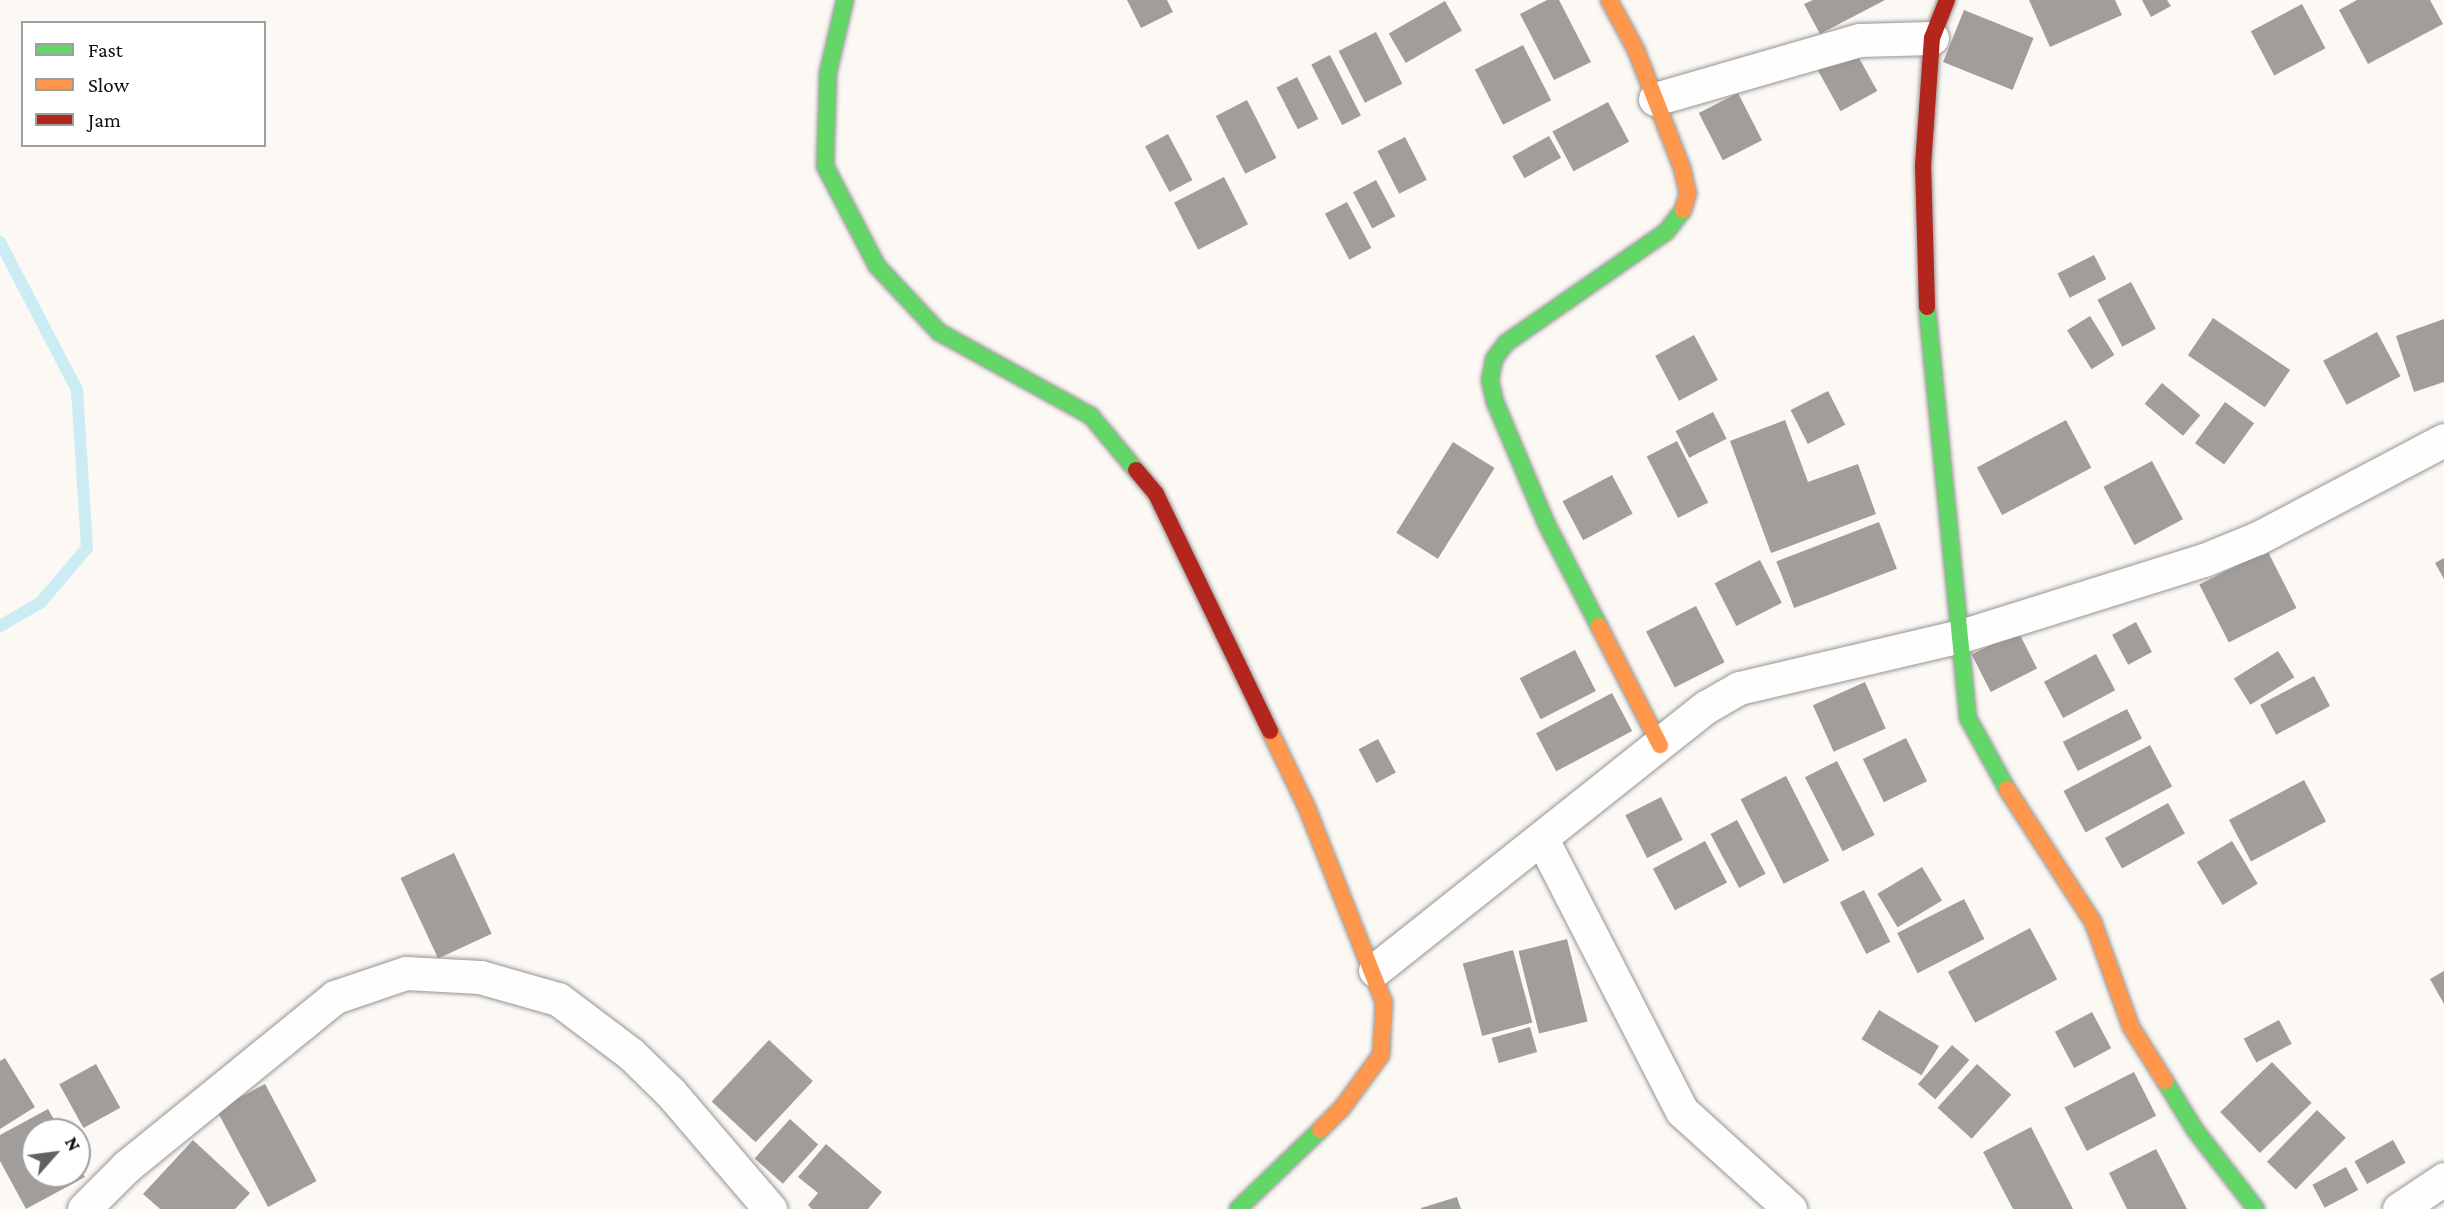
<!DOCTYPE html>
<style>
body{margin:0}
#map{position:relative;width:2444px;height:1209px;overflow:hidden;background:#fcf9f5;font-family:"Crimson Pro",serif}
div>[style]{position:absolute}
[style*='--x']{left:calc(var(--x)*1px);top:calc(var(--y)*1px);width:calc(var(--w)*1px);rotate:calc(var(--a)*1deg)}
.stream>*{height:12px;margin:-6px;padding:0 6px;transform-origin:6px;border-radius:6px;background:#ccecf4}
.building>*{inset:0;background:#a09d9a;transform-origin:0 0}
.roads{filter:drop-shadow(0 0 2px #969493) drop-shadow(0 0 2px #969493)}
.street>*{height:33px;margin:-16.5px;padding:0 16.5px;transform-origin:16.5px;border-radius:16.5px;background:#fffefe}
.fast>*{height:16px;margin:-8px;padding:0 8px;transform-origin:8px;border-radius:8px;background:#63d668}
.slow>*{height:16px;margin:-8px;padding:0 8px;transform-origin:8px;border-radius:8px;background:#ff974d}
.jam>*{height:16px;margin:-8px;padding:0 8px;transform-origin:8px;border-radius:8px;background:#b3261e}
span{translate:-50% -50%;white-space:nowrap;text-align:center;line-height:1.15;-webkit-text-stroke:7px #fff;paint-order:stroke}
.legend{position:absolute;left:21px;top:21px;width:245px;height:126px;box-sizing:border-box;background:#fff;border:2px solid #9f9f9f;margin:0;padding:9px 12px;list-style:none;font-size:21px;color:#0f0f0f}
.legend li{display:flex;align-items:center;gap:14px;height:35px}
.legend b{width:35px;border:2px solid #9f9f9f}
.north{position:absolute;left:21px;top:1118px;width:70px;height:70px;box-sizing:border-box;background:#fff;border:2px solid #9f9f9f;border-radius:50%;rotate:62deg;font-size:19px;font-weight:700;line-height:28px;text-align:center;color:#0f0f0f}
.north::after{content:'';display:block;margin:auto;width:24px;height:32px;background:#626160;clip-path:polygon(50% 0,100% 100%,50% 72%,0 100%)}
</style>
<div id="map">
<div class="stream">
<div style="--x:0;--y:242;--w:167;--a:62.5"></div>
<div style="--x:77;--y:390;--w:158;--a:86.4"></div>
<div style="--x:87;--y:548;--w:72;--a:130.5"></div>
<div style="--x:40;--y:603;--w:46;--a:150.1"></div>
</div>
<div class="building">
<div style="clip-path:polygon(1127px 0,1167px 0,1173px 12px,1141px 28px)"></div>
<div style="clip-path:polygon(1547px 0,1559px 0,1591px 62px,1554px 80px,1520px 14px)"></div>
<div style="clip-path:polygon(1813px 0,1885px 0,1820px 34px,1804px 4px)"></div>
<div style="clip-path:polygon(2029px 0,2115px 0,2122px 15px,2050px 47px)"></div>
<div style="clip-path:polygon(2142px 0,2167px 0,2171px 6px,2151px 17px)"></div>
<div style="clip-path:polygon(2357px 0,2430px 0,2443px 24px,2368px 64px,2339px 10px)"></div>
<div style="left:1445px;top:1px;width:34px;height:65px;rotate:60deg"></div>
<div style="left:2302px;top:4px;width:50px;height:58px;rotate:62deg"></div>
<div style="left:1964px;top:10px;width:75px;height:56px;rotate:22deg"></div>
<div style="left:1376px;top:32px;width:58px;height:42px;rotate:63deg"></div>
<div style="left:1523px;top:45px;width:62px;height:54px;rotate:63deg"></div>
<div style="left:1854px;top:49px;width:48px;height:42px;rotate:61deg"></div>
<div style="left:1330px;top:55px;width:68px;height:21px;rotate:63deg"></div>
<div style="left:1297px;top:77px;width:47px;height:23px;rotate:63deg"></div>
<div style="left:1738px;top:93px;width:53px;height:44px;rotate:63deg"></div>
<div style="left:1247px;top:100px;width:65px;height:35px;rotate:63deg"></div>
<div style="left:1608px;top:102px;width:45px;height:63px;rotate:62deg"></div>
<div style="left:1168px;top:134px;width:52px;height:26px;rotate:62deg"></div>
<div style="left:1549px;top:136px;width:25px;height:42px;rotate:61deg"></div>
<div style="left:1405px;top:137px;width:48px;height:31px;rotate:63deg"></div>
<div style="left:1224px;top:177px;width:53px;height:56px;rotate:63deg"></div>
<div style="left:1376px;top:180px;width:41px;height:26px;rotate:62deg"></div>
<div style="left:1347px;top:202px;width:52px;height:25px;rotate:62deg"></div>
<div style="left:2094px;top:255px;width:27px;height:41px;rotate:63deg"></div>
<div style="left:2131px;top:282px;width:53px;height:38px;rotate:62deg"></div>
<div style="left:2090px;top:316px;width:46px;height:27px;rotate:58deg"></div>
<div style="left:2213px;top:318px;width:93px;height:45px;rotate:34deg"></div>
<div style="clip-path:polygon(2444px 319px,2444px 382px,2414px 392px,2396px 336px)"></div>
<div style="left:2377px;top:332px;width:50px;height:61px;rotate:62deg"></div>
<div style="left:1694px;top:335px;width:51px;height:44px;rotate:62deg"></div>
<div style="left:2162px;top:383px;width:50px;height:27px;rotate:40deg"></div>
<div style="left:1828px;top:391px;width:38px;height:42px;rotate:63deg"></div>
<div style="left:2225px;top:402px;width:36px;height:51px;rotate:36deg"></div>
<div style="left:1713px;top:412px;width:30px;height:42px;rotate:63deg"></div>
<div style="clip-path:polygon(1785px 420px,1808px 482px,1858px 464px,1876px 514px,1771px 553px,1730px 441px)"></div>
<div style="left:2066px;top:420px;width:54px;height:101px;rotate:62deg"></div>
<div style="left:1677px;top:441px;width:69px;height:34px;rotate:63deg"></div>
<div style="left:1453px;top:442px;width:49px;height:107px;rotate:32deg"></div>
<div style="left:2152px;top:461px;width:66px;height:55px;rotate:62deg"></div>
<div style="left:1612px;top:475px;width:44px;height:56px;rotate:62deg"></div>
<div style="left:1879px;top:522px;width:50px;height:110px;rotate:69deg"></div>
<div style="left:2267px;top:550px;width:65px;height:76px;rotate:63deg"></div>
<div style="clip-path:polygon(2444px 558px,2444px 579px,2435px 563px)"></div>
<div style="left:1760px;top:560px;width:48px;height:51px;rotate:63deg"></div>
<div style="left:1696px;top:606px;width:63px;height:56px;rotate:63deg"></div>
<div style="left:2136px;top:622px;width:34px;height:27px;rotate:62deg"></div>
<div style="left:2018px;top:631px;width:42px;height:52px;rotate:63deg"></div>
<div style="left:1575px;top:650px;width:46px;height:62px;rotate:63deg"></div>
<div style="left:2278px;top:651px;width:31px;height:52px;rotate:58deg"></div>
<div style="left:2096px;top:654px;width:41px;height:59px;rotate:62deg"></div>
<div style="left:2314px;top:676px;width:34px;height:61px;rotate:62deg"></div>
<div style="left:1865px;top:682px;width:51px;height:57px;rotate:66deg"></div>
<div style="left:1612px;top:693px;width:43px;height:86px;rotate:62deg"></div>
<div style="left:2127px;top:709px;width:33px;height:72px;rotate:63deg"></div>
<div style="left:1906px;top:738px;width:48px;height:48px;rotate:64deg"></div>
<div style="left:1378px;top:739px;width:38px;height:22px;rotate:62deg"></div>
<div style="left:2150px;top:745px;width:47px;height:98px;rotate:62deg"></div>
<div style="left:1837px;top:761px;width:83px;height:36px;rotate:63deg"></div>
<div style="left:1786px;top:776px;width:95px;height:51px;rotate:63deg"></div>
<div style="left:2304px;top:780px;width:47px;height:85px;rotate:62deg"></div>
<div style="left:1661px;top:797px;width:48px;height:40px;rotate:63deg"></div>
<div style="left:2168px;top:803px;width:35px;height:72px;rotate:61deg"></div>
<div style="left:1737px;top:820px;width:61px;height:30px;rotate:62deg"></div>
<div style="left:1705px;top:841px;width:47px;height:59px;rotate:62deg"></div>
<div style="left:2232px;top:841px;width:50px;height:41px;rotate:59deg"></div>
<div style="left:454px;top:853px;width:89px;height:59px;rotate:65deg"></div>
<div style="left:1922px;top:867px;width:39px;height:52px;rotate:59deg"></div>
<div style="left:1864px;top:890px;width:58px;height:27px;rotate:63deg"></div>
<div style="left:1964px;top:899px;width:45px;height:75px;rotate:63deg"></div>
<div style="left:2030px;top:928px;width:58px;height:93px;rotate:62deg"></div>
<div style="left:1567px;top:939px;width:85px;height:50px;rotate:76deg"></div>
<div style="left:1513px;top:950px;width:75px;height:52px;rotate:75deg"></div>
<div style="clip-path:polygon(2444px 971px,2444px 1004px,2430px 979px)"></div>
<div style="left:1879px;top:1010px;width:70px;height:34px;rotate:31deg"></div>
<div style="left:2092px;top:1012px;width:41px;height:42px;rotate:62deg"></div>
<div style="left:2279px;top:1020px;width:27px;height:40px;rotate:62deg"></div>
<div style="left:1530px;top:1027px;width:26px;height:40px;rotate:74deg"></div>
<div style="left:769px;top:1040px;width:60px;height:84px;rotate:43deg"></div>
<div style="left:1952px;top:1045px;width:23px;height:52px;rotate:41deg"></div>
<div style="clip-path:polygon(5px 1058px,35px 1107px,0 1129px,0 1061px)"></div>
<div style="left:2272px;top:1062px;width:57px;height:72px;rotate:46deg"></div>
<div style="left:96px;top:1064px;width:50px;height:42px;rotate:61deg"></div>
<div style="left:1977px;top:1064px;width:46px;height:59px;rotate:42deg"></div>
<div style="left:2134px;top:1072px;width:49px;height:78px;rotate:63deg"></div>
<div style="left:265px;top:1084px;width:110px;height:55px;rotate:62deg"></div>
<div style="clip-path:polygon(48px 1109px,61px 1132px,35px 1132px,35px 1174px,77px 1174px,77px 1163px,85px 1177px,26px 1209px,0 1161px,0 1135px)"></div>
<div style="left:2317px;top:1110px;width:40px;height:72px;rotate:44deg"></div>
<div style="left:790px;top:1119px;width:38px;height:53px;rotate:42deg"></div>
<div style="clip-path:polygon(2031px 1127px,2073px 1209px,2013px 1209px,1983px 1152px)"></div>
<div style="clip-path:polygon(193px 1140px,250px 1193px,235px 1209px,160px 1209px,143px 1194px)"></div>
<div style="left:2393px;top:1140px;width:26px;height:44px;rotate:61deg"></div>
<div style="clip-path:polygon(826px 1144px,882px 1192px,868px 1209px,812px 1209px,808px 1205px,818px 1193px,798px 1177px)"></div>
<div style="clip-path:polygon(2156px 1149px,2187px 1209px,2127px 1209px,2109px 1173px)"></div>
<div style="left:2346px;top:1167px;width:26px;height:38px;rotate:62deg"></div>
<div style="clip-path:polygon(1457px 1197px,1461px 1209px,1421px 1209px,1421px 1208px)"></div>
</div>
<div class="roads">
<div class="street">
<div style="--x:1655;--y:99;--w:213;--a:-16.1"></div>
<div style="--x:1860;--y:40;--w:72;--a:-1.6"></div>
<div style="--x:1542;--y:839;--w:306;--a:62.8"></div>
<div style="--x:1682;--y:1111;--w:146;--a:42.2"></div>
<div style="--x:1375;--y:970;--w:423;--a:-38.5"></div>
<div style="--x:1706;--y:707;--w:38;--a:-30"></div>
<div style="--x:1739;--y:688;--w:228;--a:-13.2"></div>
<div style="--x:1961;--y:636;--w:255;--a:-17.4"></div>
<div style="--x:2204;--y:560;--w:58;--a:-22.2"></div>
<div style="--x:2258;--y:538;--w:210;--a:-27.8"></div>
<div style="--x:84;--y:1209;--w:61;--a:-45"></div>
<div style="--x:127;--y:1166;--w:268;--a:-39.1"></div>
<div style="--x:335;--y:997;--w:75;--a:-18.7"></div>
<div style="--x:406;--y:973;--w:74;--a:3.1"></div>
<div style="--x:480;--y:977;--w:81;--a:15.8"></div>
<div style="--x:558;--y:999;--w:91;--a:37"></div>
<div style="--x:631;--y:1054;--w:56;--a:44.3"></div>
<div style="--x:671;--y:1093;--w:153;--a:49.5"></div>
<div style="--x:2399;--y:1209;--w:54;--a:-33.7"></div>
</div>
<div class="fast">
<div style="--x:845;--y:0;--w:75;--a:103.1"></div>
<div style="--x:828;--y:73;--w:93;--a:91.8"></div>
<div style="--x:825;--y:166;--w:113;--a:62.5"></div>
<div style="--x:877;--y:266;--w:91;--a:46.8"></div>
<div style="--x:939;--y:332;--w:174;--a:28.9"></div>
<div style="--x:1091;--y:416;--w:70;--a:50.2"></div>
<div style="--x:1927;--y:307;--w:413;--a:84.3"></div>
<div style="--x:1968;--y:718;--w:81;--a:61.2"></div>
<div style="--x:1599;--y:626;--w:114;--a:-117.2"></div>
<div style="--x:1547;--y:525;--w:134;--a:-112.9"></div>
<div style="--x:1495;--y:402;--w:23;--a:-103"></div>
<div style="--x:1490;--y:380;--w:21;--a:-79"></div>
<div style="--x:1494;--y:359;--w:20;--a:-53"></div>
<div style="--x:1506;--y:343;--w:195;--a:-34.8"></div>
<div style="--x:1666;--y:232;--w:28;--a:-52"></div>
<div style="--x:2165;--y:1081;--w:57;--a:58.5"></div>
<div style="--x:2195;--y:1130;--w:100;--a:52.3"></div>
<div style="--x:1238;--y:1209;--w:114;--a:-43.9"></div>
</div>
<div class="slow">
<div style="--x:1609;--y:0;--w:57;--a:61.6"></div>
<div style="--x:1636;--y:50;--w:127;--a:68.7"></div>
<div style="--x:1682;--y:168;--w:26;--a:77"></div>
<div style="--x:1688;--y:193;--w:18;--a:106"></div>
<div style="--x:1599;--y:626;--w:134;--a:62.9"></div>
<div style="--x:1270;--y:731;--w:85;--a:64.3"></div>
<div style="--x:1307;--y:808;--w:209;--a:68.4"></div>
<div style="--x:1384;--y:1002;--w:53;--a:93.2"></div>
<div style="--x:1381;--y:1055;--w:66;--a:126.3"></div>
<div style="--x:1342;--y:1108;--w:31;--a:135"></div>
<div style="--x:2007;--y:789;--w:158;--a:57.1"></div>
<div style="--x:2093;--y:922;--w:112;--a:70.1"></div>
<div style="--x:2131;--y:1027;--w:64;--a:57.8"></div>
</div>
<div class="jam">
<div style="--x:1927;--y:307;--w:141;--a:-91.6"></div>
<div style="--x:1923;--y:166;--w:128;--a:-86"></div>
<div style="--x:1932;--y:38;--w:41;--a:-68.5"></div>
<div style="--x:1136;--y:470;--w:31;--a:50"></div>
<div style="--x:1156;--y:494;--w:263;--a:64.3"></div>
</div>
</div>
<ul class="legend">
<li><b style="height:9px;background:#63d668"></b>Fast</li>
<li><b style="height:9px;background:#ff974d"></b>Slow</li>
<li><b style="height:9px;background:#b3261e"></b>Jam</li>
</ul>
<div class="north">N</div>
</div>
